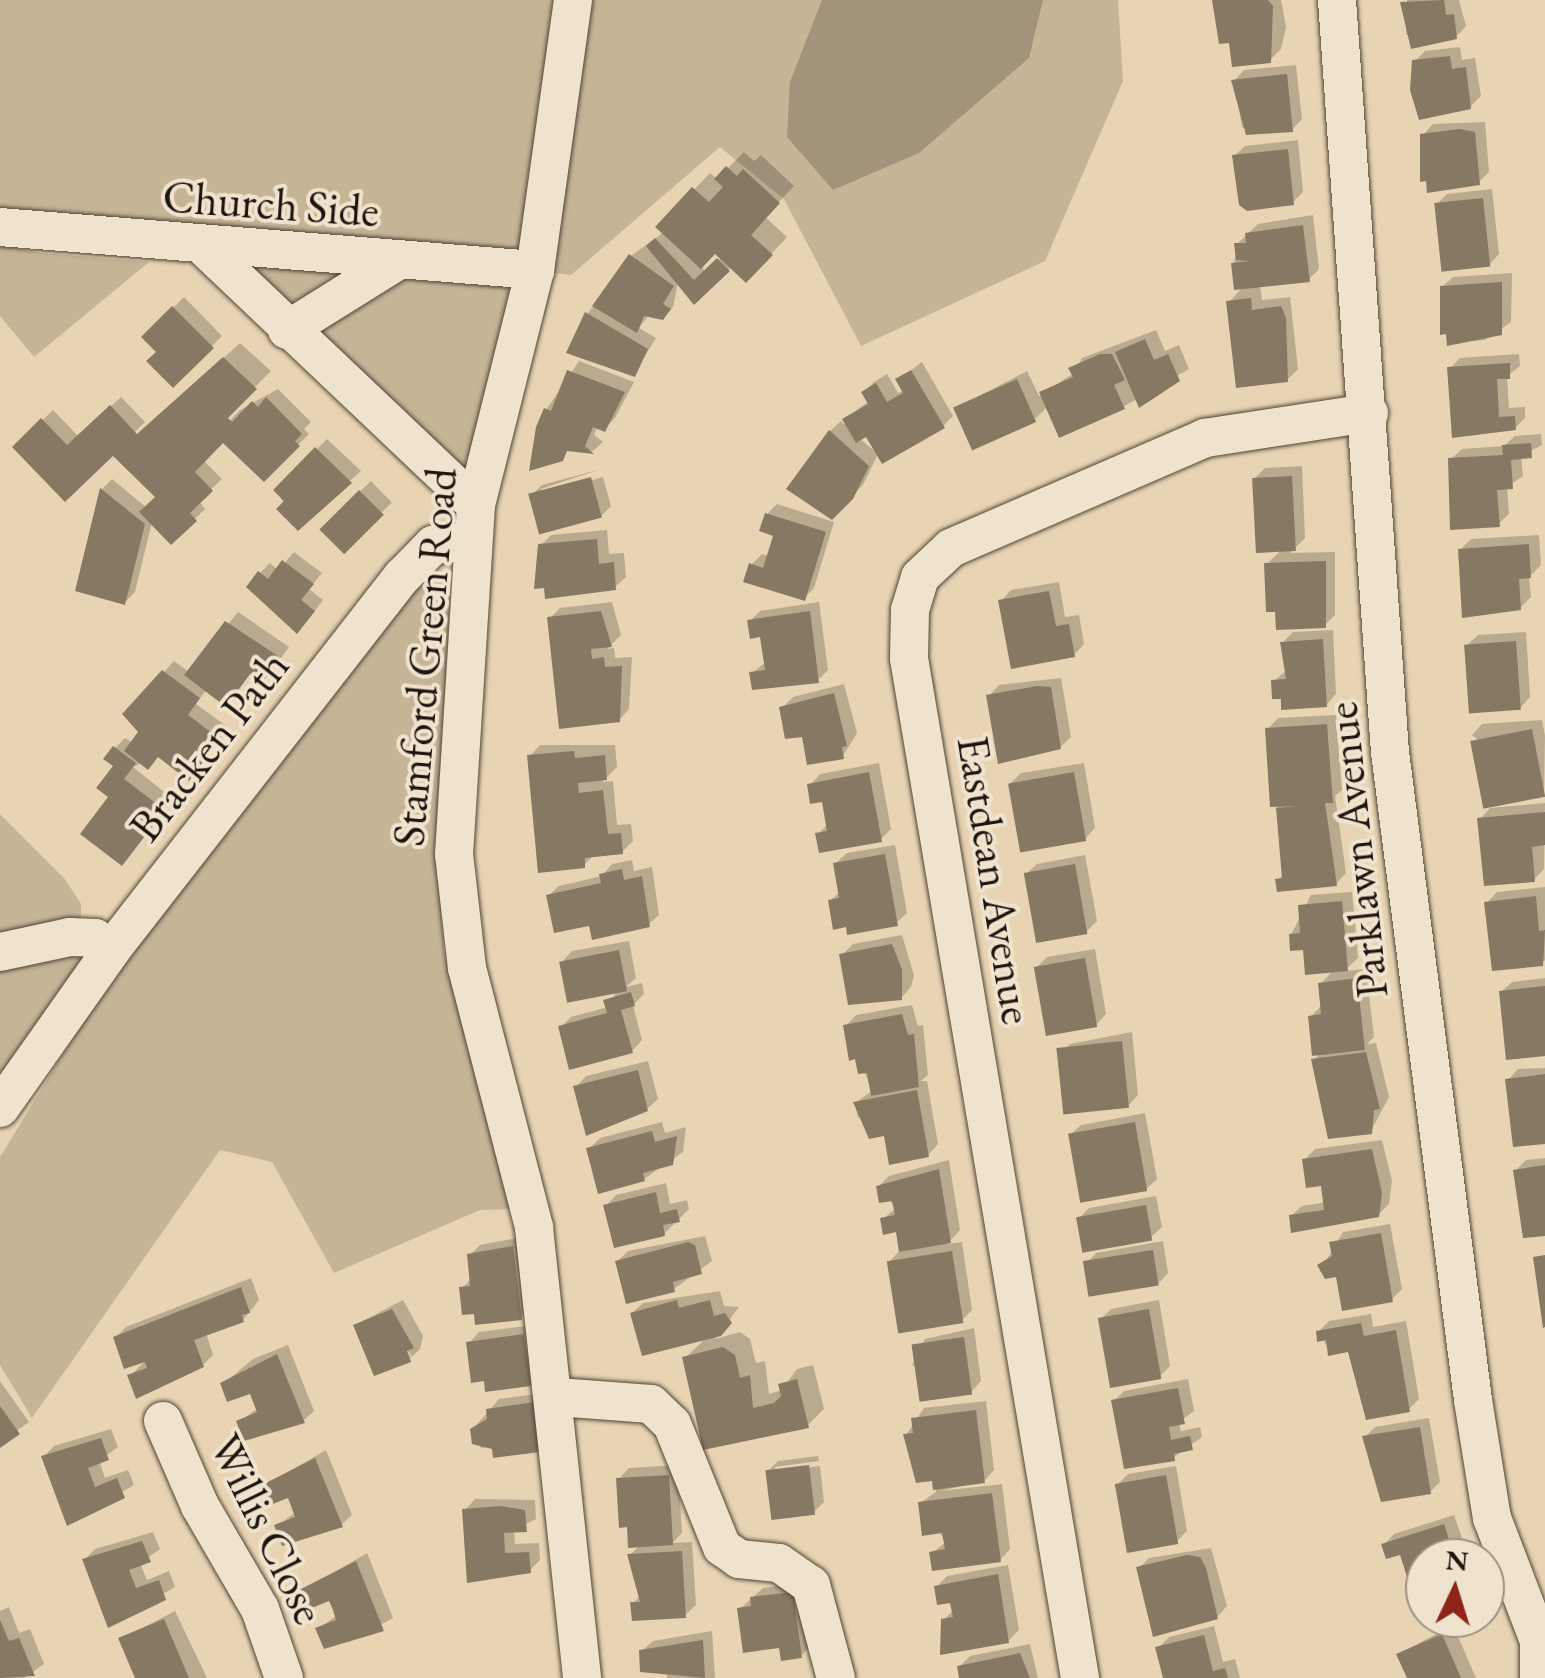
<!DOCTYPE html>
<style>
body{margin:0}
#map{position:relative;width:1545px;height:1678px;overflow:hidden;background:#e8d4b3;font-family:"EB Garamond",serif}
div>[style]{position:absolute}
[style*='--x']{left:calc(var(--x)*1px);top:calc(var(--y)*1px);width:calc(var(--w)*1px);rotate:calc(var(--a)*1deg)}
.green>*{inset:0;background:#c6b497}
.water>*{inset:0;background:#a3937b}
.shadow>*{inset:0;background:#0003;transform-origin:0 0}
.building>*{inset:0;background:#877864;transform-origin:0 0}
.roads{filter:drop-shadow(0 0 2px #504537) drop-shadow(0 0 2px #504537)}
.minor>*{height:38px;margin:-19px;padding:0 19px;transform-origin:19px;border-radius:19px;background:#f0e3ce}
span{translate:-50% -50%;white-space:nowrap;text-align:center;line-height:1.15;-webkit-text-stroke:8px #f0e3ce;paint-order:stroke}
.street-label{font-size:45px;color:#1e150e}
.north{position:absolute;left:1405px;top:1538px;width:100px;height:100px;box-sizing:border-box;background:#f0e3ce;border:2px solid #9c9181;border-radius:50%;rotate:4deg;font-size:28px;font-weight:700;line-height:40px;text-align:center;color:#1e150e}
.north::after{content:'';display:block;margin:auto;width:35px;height:45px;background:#8f2418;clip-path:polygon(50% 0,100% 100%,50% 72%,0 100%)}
</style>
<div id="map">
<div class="green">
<div style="clip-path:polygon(0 0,1118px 0,1123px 81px,1045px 261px,861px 346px,784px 199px,720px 147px,571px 275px,525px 269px,471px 485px,211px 234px,0 214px)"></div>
<div style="clip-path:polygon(0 245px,41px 253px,149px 262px,34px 357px,0 316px)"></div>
<div style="clip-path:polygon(432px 568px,451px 575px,438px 869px,444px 952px,511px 1209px,480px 1210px,334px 1273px,272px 1162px,220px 1150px,32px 1418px,0 1365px,0 1157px,120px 961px)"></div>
<div style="clip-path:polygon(0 814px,64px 878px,81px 904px,81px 917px,0 936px)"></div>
<div style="clip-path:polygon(83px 954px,84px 966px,0 1085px,0 962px)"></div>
</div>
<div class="water">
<div style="clip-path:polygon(822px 0,1043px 0,1029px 58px,919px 153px,833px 190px,787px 137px,790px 82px)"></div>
</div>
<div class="shadow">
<div style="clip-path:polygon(1215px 0,1281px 0,1286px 27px,1281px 49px,1270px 60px,1231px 41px)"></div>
<div style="clip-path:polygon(1407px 0,1459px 0,1466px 26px,1456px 37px,1406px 35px)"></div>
<div style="clip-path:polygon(1460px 47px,1462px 60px,1475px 58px,1481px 96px,1470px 107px,1415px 61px,1425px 51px)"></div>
<div style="clip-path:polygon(1296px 65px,1302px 119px,1292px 130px,1254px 134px,1242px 127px,1234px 81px,1244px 70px)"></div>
<div style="clip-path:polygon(1485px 122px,1489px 172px,1479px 182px,1428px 178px,1423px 135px,1433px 124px)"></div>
<div style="clip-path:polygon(1298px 140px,1303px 192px,1292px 203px,1234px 156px,1245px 146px)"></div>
<div style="clip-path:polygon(evenodd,744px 152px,754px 161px,761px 155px,794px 186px,765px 217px,787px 237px,762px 264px,732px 266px,694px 301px,678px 282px,673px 307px,662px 318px,649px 315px,639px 328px,656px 338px,634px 374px,569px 352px,588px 313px,631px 256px,664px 232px,659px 227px,710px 173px,717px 179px,744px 152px,716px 251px,722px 257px,706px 272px,701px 266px,716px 251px)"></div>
<div style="clip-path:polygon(1492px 189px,1499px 254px,1489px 265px,1437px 204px,1447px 194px)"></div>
<div style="clip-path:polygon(1313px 215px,1319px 269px,1308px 280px,1260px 285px,1262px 300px,1290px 297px,1298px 369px,1287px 380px,1229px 302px,1243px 287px,1234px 264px,1237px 244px,1258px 224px)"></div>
<div style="clip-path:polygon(1512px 273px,1511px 322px,1485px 340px,1449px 343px,1442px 287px,1453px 277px)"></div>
<div style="clip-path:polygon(184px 297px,222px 336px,173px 385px,159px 352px,144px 337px)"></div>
<div style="clip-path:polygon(1156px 330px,1165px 351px,1179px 345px,1189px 369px,1123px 407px,1048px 406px,1034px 420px,956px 408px,1027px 371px,1039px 396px,1074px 373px,1082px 358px)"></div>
<div style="clip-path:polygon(240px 343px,271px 371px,152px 490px,133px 440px)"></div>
<div style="clip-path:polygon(1519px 354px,1520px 366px,1507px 376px,1509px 408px,1525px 407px,1525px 418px,1515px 428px,1454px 435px,1450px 368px,1460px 358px)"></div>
<div style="clip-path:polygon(579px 361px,634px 382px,615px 418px,604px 429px,598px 426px,594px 435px,603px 442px,593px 451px,571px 449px,531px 468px,546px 410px)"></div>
<div style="clip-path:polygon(922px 362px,953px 416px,943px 426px,859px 438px,878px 454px,863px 485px,831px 517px,830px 431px,841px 421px,850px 429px,845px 419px,869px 401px,864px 392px,874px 382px,887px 374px,898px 393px,904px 390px,898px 380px)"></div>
<div style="clip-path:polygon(278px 389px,311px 422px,304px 429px,309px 434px,264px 479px,223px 440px,203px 460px,222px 479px,199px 501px,205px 509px,171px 542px,152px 522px,135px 592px,125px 602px,78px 590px,102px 489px,112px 479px,147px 508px,240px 410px)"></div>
<div style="clip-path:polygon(121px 397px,145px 422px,65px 499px,15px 447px,53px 410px,79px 437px)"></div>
<div style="clip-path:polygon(1541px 434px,1542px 445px,1521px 456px,1523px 476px,1507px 487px,1509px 514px,1498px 524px,1451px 459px,1462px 449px,1504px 446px,1515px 436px)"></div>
<div style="clip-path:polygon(327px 439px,361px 471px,298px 527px,276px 490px)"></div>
<div style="clip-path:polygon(1302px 466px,1305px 538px,1290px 553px,1335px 552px,1335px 615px,1325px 625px,1267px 564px,1282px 549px,1254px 479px,1265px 468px)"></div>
<div style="clip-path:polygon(601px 469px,541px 489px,541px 494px,603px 477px,611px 506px,601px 516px,532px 495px,542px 485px)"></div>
<div style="left:371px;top:481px;width:30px;height:68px;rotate:46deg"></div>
<div style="clip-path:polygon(777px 504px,834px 522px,814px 588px,804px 598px,751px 565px,762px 554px,769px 556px,776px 534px,767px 514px)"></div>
<div style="clip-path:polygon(607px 530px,609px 554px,624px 553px,626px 577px,615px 587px,540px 546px,551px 535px)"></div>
<div style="clip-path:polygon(1539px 535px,1541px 565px,1529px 577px,1531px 597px,1520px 608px,1460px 550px,1471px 539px)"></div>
<div style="clip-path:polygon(294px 552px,322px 573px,309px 589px,323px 600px,308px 620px,260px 573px,270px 563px,278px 570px)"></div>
<div style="clip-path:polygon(1059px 582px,1065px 617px,1079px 615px,1084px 644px,1074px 655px,1001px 601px,1011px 590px)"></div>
<div style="clip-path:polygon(612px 602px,621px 635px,607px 649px,614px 648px,615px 658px,632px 657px,629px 709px,619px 720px,550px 618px,560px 608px)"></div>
<div style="clip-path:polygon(819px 602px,828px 670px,818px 680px,752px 673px,766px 662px,762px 635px,750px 621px,760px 611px)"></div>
<div style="clip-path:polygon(238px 612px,289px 647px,272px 670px,252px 672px,226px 703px,207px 689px,196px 704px,229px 728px,199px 767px,159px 755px,133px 767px,173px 799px,122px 863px,112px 796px,115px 748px,125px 738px,133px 743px,142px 732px,164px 672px,174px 661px,189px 672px)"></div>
<div style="clip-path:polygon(1333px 630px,1336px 694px,1326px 705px,1283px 696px,1274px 681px,1287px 670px,1282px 643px,1293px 632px)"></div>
<div style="clip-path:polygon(1526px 632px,1530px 697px,1520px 708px,1467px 645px,1478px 635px)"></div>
<div style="clip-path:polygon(1061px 678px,1071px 737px,1060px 747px,989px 696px,999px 685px)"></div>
<div style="clip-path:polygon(844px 684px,857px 733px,843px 756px,804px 734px,782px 708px,793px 697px)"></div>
<div style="clip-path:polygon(1336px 715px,1342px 790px,1335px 796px,1346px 873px,1336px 884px,1278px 880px,1284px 874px,1268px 729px,1278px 718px)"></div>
<div style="clip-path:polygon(1542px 720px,1545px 736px,1544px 795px,1472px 735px,1482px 724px)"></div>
<div style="clip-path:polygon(540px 745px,615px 745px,617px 767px,602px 782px,613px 781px,617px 825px,631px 824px,633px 841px,622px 852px,595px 854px,584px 865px,530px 756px)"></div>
<div style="clip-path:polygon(879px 763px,891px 829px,881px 839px,818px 834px,828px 824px,824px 799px,810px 785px,820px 774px)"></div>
<div style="clip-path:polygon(1084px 763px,1095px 828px,1085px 839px,1010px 784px,1021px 773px)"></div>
<div style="clip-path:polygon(1545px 803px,1544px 869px,1534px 880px,1480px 819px,1490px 808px)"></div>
<div style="clip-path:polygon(895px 845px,907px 913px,896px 923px,830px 901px,841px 891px,836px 863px,847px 853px)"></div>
<div style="clip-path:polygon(1085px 855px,1097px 921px,1086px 932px,1026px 874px,1037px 864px)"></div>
<div style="clip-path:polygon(632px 860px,634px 871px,652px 867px,659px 915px,648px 925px,591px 923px,548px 896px,559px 886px,602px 876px,612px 864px)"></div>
<div style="clip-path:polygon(1545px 887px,1545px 960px,1542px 963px,1487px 903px,1497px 892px)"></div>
<div style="clip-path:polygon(1352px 892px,1358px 958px,1344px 971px,1366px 969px,1374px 1037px,1367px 1044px,1376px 1043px,1389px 1097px,1371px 1131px,1314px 1060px,1321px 1052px,1310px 1017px,1321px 1006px,1320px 984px,1334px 970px,1291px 935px,1311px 895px)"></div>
<div style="clip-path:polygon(902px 935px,914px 975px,911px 987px,901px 998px,851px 1003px,842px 955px,853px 944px)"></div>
<div style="clip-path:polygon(629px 941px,636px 978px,626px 987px,642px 983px,644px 994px,633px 1005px,642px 1040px,632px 1051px,561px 1027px,571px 1017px,608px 1007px,617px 990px,562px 962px,572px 951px)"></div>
<div style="clip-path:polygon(1095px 949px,1106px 1014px,1096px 1025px,1036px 968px,1047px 957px)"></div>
<div style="clip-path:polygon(1545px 978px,1545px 1054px,1501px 992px,1512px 982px)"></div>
<div style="clip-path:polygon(912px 1005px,918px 1026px,923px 1025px,928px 1075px,921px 1081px,927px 1081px,938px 1144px,928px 1155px,867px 1116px,858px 1118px,855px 1103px,872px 1091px,846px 1026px,856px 1015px)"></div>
<div style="clip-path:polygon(1132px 1032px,1138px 1095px,1128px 1106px,1060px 1054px,1070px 1044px)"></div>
<div style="clip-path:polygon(648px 1061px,658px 1099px,647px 1109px,576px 1087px,586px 1076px)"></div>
<div style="clip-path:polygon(1545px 1068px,1545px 1142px,1508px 1080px,1518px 1069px)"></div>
<div style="clip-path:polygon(1145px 1113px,1157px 1179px,1146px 1189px,1070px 1135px,1081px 1125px)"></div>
<div style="clip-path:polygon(662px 1122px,665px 1133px,686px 1127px,683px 1152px,644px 1179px,589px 1149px,600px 1138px)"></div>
<div style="clip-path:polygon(1382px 1140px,1392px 1181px,1389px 1204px,1378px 1215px,1291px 1216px,1302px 1206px,1326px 1202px,1323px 1183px,1304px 1160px,1315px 1149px)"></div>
<div style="clip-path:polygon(1545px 1158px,1545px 1234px,1515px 1171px,1526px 1160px)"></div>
<div style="clip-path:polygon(949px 1160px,960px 1230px,947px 1244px,962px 1242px,972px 1310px,962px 1320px,890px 1261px,901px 1249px,898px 1229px,883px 1219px,896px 1208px,878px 1187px,889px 1176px)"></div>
<div style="clip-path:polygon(666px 1183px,670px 1204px,687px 1200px,689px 1209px,664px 1234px,606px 1206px,616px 1195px)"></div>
<div style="clip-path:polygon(1156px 1196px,1162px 1227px,1151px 1237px,1079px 1218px,1089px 1208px)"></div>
<div style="clip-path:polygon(1390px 1224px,1402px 1289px,1392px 1299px,1320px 1271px,1343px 1232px)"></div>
<div style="clip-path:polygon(705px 1236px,712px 1261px,674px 1289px,618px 1261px,628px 1251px)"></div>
<div style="clip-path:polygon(522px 1237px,531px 1307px,521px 1317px,476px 1311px,462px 1288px,472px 1278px,470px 1255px,480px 1245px)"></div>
<div style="clip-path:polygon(1163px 1241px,1168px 1273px,1158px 1284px,1086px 1264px,1096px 1253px)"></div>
<div style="clip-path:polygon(251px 1278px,259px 1300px,243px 1320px,206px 1333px,213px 1355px,203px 1365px,130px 1376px,147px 1359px,116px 1337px,126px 1327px)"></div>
<div style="clip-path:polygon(720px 1291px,724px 1306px,739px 1307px,715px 1339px,740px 1332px,750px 1339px,756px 1363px,765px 1361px,769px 1394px,782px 1390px,797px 1369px,813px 1365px,824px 1409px,808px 1425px,705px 1447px,685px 1358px,706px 1338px,632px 1313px,643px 1303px)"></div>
<div style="clip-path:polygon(403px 1300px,423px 1336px,420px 1349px,412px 1357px,400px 1340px,411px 1358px,375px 1373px,355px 1325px)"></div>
<div style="clip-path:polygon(1159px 1300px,1170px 1366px,1160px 1376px,1101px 1319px,1111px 1309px)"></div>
<div style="clip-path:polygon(1371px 1314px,1373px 1327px,1406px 1321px,1419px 1399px,1409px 1409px,1350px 1350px,1330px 1353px,1319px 1331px,1329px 1321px)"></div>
<div style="clip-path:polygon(534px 1325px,540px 1373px,530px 1384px,486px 1378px,469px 1343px,479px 1332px)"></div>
<div style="clip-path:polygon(974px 1328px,981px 1381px,971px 1392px,912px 1365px,925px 1339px)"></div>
<div style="clip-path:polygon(288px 1345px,314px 1411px,303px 1421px,239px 1422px,258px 1408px,251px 1391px,223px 1384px,253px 1359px)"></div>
<div style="clip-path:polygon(1188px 1379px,1194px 1411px,1179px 1422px,1181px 1431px,1200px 1427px,1202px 1437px,1173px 1458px,1114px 1401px,1124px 1391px)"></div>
<div style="clip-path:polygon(0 1381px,29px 1422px,0 1443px)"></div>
<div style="clip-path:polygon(544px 1393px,494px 1446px,481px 1448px,473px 1429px,499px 1399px)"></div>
<div style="clip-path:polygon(986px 1401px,994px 1470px,984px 1481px,940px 1491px,1002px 1484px,1010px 1549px,1000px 1560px,932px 1553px,946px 1542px,920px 1503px,936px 1492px,934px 1478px,906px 1435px,924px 1408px)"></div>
<div style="clip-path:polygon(1429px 1418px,1440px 1482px,1430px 1492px,1370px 1467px,1365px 1437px,1375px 1427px)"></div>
<div style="clip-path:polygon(111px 1429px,118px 1447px,99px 1461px,105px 1478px,128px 1470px,134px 1485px,68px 1523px,43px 1457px,54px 1446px)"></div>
<div style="clip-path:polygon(326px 1450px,352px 1515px,341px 1525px,277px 1526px,296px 1512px,289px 1494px,261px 1488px)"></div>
<div style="clip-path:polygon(818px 1456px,819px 1461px,775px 1467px,775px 1472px,820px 1466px,824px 1502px,814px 1512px,767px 1472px,778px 1461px)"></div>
<div style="clip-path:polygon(678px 1465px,682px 1533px,672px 1543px,692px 1542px,696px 1605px,685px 1615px,633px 1603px,641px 1595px,630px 1555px,640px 1545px,619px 1479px,629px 1468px)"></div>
<div style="clip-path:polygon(1176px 1466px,1187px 1531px,1177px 1541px,1117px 1485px,1128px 1474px)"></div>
<div style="clip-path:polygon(475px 1499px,535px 1500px,536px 1519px,514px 1530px,515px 1544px,539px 1543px,540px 1560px,529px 1571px,469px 1580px,465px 1510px)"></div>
<div style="clip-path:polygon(1454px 1515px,1469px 1558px,1425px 1558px,1425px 1599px,1401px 1551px,1384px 1545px,1394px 1534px)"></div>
<div style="clip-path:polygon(153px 1532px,160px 1549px,140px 1563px,147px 1580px,169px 1571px,175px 1587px,110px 1625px,85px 1559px,95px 1549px)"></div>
<div style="clip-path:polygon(1211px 1548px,1227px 1606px,1217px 1617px,1139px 1568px,1149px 1558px)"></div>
<div style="clip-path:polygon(367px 1553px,393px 1618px,349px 1642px,318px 1629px,337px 1615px,330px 1597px,302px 1591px)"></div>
<div style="clip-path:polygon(1008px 1565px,1019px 1630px,1008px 1641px,944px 1620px,954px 1609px,936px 1587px,947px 1576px)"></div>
<div style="clip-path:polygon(803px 1583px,811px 1645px,801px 1656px,740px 1609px,763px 1588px)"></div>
<div style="clip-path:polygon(9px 1607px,19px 1633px,30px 1629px,44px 1664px,24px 1678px,0 1678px,0 1611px)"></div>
<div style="clip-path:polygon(175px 1611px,207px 1678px,137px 1678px,121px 1639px)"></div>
<div style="clip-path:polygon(1453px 1625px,1476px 1678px,1409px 1678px,1399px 1654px)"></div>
<div style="clip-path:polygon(1214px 1626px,1223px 1662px,1235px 1659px,1240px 1678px,1166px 1678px,1158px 1648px,1169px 1637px)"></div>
<div style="clip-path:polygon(712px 1631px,715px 1678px,667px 1678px,667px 1667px,642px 1651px,653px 1641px)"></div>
<div style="clip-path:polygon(1030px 1644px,1038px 1678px,962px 1678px,959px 1667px,970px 1656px)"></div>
</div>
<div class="building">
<div style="clip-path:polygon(1212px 0,1268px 0,1273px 6px,1271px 63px,1232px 67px,1229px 43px,1219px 44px)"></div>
<div style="clip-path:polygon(1444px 0,1446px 15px,1454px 14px,1457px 39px,1411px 49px,1400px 2px)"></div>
<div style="clip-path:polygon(1450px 56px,1452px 69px,1466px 67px,1471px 109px,1419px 120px,1410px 90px,1412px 60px)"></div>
<div style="clip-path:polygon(1287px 74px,1293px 132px,1246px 135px,1231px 80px)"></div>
<div style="clip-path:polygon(1459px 129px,1475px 132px,1480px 185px,1427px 193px,1426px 181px,1420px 182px,1420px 134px)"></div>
<div style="clip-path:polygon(1288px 149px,1294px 205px,1247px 211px,1239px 205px,1232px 155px)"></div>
<div style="clip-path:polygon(726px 166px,737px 176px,743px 169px,780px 203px,751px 235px,773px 255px,746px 283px,715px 254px,701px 269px,655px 227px,692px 187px,709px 202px,723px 187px,714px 179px)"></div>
<div style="left:1483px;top:198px;width:69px;height:49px;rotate:84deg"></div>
<div style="clip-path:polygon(1303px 225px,1310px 282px,1234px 290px,1231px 263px,1250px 261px,1236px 260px,1234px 243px,1246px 243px,1245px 233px)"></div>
<div style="clip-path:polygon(655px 238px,694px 280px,717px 258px,730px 271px,694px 305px,646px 246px)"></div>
<div style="clip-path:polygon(629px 254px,674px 286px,663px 304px,671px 309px,663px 320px,644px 316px,637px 333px,592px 306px)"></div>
<div style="clip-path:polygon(1502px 282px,1502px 335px,1447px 346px,1446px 334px,1440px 335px,1440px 286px)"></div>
<div style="clip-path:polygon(1251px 298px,1252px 310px,1281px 306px,1286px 318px,1288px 382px,1236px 388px,1226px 301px)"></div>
<div style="clip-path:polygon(172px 306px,214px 348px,173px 388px,146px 361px,156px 352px,141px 337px)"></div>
<div style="clip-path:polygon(585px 312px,648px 349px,635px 377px,566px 353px)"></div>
<div style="clip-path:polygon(1145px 339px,1154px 360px,1168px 354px,1180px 381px,1139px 408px,1115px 352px)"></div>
<div style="clip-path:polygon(1100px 354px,1112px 354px,1125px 380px,1114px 385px,1125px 409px,1059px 438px,1039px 392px,1073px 377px,1068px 368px)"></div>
<div style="clip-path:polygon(223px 357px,257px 389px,228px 418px,232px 422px,252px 401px,258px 407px,266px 397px,302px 434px,295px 441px,300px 446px,264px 482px,223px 443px,195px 472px,213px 491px,190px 513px,197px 521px,171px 545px,139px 512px,155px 497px,113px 456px,65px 502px,12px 447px,41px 418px,67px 445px,110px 405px,137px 434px)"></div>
<div style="clip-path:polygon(1510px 363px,1510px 379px,1497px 379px,1499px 417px,1515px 416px,1516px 430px,1452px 438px,1447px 367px)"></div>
<div style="clip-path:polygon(567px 370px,625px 392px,605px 432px,593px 427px,585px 446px,594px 454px,567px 451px,563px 461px,529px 471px,536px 427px,544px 408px,551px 411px)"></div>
<div style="clip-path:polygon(911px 370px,945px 428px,882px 464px,866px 437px,856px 443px,842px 419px,868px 404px,861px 392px,876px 383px,887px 402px,903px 393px,895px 379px)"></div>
<div style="left:1017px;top:379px;width:47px;height:70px;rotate:66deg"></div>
<div style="clip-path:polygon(829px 430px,869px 466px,853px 499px,832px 520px,786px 489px)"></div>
<div style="clip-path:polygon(1531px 443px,1532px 458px,1511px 460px,1513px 489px,1497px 490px,1500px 527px,1450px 530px,1448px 458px,1503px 455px,1502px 445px)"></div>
<div style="clip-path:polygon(315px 447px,352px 483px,298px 531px,276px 509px,284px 501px,273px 490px)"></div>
<div style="left:1292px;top:476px;width:75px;height:40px;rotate:87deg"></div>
<div style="left:591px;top:477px;width:42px;height:65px;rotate:75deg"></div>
<div style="clip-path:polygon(100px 488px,145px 524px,125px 605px,75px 591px)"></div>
<div style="left:359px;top:490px;width:35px;height:56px;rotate:45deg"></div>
<div style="clip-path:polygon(765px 513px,826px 532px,805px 601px,743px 582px,749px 563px,763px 568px,773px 536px,759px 531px)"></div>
<div style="clip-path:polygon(597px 539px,599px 564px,614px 562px,616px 590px,545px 599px,544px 588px,534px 589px,538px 544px)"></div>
<div style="clip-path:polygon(1529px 544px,1531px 578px,1519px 579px,1521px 610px,1462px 618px,1458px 549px)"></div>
<div style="clip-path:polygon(282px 560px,314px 584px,301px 600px,315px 611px,297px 634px,246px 587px,258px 571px,268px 579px)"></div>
<div style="clip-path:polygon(1326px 561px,1326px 628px,1276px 630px,1275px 612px,1266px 612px,1264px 563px)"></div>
<div style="clip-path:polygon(1049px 591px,1056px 626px,1069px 624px,1075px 657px,1011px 669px,998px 600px)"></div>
<div style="clip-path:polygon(601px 611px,612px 647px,591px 649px,592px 659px,604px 657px,605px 667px,622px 666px,620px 722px,559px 729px,547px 617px)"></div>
<div style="clip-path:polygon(810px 611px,819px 683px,752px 690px,749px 672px,765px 670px,760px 637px,750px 639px,747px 620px)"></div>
<div style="clip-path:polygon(225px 621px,281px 658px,262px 683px,250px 674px,226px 707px,184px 675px)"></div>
<div style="clip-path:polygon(1323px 639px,1327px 707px,1281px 710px,1281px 699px,1272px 699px,1271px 680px,1286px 679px,1280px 642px)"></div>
<div style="left:1516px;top:641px;width:69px;height:52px;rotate:86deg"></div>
<div style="clip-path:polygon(162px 670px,200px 698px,188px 715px,220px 739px,189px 781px,158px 757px,148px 770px,124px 751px,138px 732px,122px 714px)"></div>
<div style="clip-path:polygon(1037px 686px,1051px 687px,1061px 749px,998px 764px,986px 695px)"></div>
<div style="clip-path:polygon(834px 693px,847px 746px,842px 747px,844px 759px,807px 765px,802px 737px,785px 739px,779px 707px)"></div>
<div style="clip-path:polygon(1327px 724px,1333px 803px,1325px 803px,1337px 886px,1277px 892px,1275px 879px,1282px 878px,1276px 808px,1298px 806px,1270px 807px,1265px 728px)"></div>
<div style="left:1532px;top:729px;width:69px;height:63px;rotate:79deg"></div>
<div style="clip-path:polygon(113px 746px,136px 763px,124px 779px,165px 810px,122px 866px,80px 834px,108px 797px,96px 788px,113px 766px,103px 759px)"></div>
<div style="clip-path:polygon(574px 751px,575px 758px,605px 755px,607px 780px,578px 783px,579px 793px,603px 790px,608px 834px,621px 833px,623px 854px,585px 858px,585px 868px,538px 873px,527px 755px)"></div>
<div style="clip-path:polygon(869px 772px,882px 842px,819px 853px,815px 833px,827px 831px,822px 802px,810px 804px,807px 784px)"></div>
<div style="left:1074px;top:772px;width:70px;height:67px;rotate:80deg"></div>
<div style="clip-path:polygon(1545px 812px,1545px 845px,1532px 847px,1535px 882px,1484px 886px,1477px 818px)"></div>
<div style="clip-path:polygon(885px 854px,898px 926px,847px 935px,846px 927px,833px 930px,828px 900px,839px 898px,833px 863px)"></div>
<div style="left:1075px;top:864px;width:71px;height:52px;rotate:80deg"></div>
<div style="clip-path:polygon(622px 869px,624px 880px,642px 876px,650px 927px,592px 940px,589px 926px,554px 933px,546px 895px,601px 883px,599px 874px)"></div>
<div style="clip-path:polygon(1536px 896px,1539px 931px,1545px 930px,1543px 966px,1492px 971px,1484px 902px)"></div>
<div style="clip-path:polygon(1342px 901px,1348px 971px,1305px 975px,1303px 950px,1290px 951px,1289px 934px,1300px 933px,1298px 905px)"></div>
<div style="clip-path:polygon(892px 944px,902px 970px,902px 1000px,848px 1005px,839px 954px)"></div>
<div style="left:619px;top:950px;width:42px;height:61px;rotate:79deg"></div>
<div style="left:1085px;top:958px;width:70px;height:52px;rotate:80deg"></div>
<div style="clip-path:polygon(1357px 978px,1365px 1050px,1312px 1056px,1308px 1016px,1321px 1014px,1318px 983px)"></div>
<div style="clip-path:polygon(1545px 986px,1545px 1056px,1506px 1060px,1499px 991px)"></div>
<div style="clip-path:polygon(631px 992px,635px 1006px,621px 1010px,633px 1053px,569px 1070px,558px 1026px,607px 1013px,603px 1000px)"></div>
<div style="clip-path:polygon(902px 1014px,908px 1035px,914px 1034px,919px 1087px,871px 1096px,867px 1073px,858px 1074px,855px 1059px,849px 1061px,843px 1025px)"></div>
<div style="left:1122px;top:1041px;width:67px;height:66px;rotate:84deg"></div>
<div style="clip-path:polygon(1366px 1052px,1380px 1109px,1374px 1110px,1372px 1134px,1328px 1139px,1311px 1059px)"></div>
<div style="clip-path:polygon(638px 1070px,648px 1111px,586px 1136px,573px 1086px)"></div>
<div style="clip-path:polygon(1545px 1074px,1545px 1144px,1513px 1147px,1505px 1079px)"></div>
<div style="clip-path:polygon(917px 1090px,929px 1157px,889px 1165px,884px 1136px,869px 1139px,853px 1102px)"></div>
<div style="left:1135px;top:1122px;width:70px;height:68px;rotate:80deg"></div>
<div style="clip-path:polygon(652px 1131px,655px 1142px,677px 1136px,673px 1165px,643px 1173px,645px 1181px,598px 1194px,586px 1148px)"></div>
<div style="clip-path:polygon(1372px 1149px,1382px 1193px,1379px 1217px,1291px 1233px,1289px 1215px,1324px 1210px,1321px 1186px,1306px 1188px,1302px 1159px)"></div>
<div style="clip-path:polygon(1545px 1165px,1545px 1236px,1523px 1238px,1513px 1170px)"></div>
<div style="clip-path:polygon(939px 1169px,951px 1243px,899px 1252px,896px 1232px,883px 1235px,880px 1218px,895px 1215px,892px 1201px,879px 1203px,876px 1186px)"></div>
<div style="clip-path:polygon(656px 1192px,660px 1213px,677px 1209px,680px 1222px,663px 1225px,665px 1236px,614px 1248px,603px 1205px)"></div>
<div style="left:1146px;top:1205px;width:36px;height:71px;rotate:80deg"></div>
<div style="clip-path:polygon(1381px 1233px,1393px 1302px,1342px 1311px,1336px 1277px,1325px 1279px,1317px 1265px,1332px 1256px,1329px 1242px)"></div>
<div style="clip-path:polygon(688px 1242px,695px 1245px,702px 1274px,673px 1282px,675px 1292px,626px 1304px,615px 1261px)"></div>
<div style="clip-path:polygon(513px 1246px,522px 1320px,475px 1325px,474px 1314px,462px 1315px,459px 1287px,470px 1286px,467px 1254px)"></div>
<div style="left:1153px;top:1250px;width:36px;height:71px;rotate:81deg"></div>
<div style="left:952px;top:1251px;width:73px;height:66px;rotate:81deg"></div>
<div style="clip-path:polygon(1545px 1255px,1545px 1327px,1543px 1328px,1533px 1257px)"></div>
<div style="clip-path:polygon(241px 1287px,250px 1313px,242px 1315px,244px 1322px,194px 1340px,204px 1367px,136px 1399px,127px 1375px,147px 1368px,145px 1362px,124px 1369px,113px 1337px)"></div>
<div style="clip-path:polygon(677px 1300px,679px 1308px,710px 1300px,714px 1316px,725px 1313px,732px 1323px,721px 1336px,642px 1356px,630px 1313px)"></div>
<div style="clip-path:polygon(392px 1309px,414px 1348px,407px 1351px,411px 1362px,374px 1376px,353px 1325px)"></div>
<div style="left:1149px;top:1309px;width:71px;height:52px;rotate:80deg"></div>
<div style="clip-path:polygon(1361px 1323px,1364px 1336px,1396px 1330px,1410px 1412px,1366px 1420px,1348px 1352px,1328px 1356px,1326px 1340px,1317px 1342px,1316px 1331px)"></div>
<div style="clip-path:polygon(524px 1334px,531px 1386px,485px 1392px,484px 1381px,471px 1383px,466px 1342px)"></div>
<div style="left:964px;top:1337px;width:58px;height:53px;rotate:82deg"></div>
<div style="clip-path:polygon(723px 1347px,735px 1355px,740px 1378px,750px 1375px,753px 1408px,774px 1403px,781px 1396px,778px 1384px,797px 1379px,809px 1428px,703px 1450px,682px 1357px)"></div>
<div style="clip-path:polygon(277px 1354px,305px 1423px,244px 1441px,236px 1421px,257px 1412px,250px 1394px,227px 1402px,220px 1383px)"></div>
<div style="clip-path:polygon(1178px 1388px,1185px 1424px,1169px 1427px,1171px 1440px,1190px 1436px,1193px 1450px,1174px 1454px,1175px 1461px,1124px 1469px,1111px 1400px)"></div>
<div style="clip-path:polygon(535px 1402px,540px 1452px,493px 1458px,492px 1449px,472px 1444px,470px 1429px,487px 1419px,486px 1409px)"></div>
<div style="clip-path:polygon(0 1406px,20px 1434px,0 1448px)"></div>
<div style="clip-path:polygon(976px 1410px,985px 1483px,933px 1490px,932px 1481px,916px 1483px,903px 1434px,913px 1433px,911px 1418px)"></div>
<div style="clip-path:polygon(1420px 1427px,1431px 1494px,1381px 1502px,1362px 1436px)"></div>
<div style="clip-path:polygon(101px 1438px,109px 1460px,88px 1468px,95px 1487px,117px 1478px,125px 1498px,67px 1526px,41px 1456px)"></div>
<div style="clip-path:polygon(315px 1458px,343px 1527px,282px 1546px,274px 1525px,295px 1517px,288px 1498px,265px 1507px,258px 1487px)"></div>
<div style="left:809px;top:1465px;width:50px;height:44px;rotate:83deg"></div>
<div style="clip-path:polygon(669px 1475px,673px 1545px,628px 1548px,627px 1527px,619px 1528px,616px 1478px)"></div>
<div style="left:1166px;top:1475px;width:70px;height:52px;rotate:80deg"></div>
<div style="clip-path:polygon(992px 1493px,1001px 1562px,932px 1571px,929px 1552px,945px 1549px,942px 1533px,922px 1536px,918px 1502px)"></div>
<div style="clip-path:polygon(501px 1506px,525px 1510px,527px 1532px,504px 1533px,505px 1553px,529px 1552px,531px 1573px,467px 1583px,462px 1509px)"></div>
<div style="clip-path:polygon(1444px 1524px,1455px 1558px,1425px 1558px,1425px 1602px,1416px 1605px,1400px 1555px,1386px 1559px,1381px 1544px)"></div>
<div style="clip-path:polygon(142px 1541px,151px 1562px,129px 1570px,136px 1588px,159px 1580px,166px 1600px,108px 1628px,82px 1559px)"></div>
<div style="clip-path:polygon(682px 1551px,686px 1618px,632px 1621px,630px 1602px,640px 1602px,627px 1554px)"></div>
<div style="clip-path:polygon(1187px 1555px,1200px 1557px,1206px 1568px,1218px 1619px,1153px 1637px,1136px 1567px)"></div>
<div style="clip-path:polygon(356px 1561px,384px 1631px,324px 1649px,315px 1628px,336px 1620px,333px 1610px,329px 1601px,307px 1610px,299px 1590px)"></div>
<div style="clip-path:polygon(998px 1574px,1009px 1643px,940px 1655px,941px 1619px,953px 1617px,950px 1603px,937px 1605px,934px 1586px)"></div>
<div style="clip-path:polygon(793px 1592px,802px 1658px,781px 1661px,779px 1648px,743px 1653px,737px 1608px,751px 1606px,750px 1597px)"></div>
<div style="clip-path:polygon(164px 1619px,189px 1678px,135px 1678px,118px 1638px)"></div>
<div style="clip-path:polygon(0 1620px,9px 1641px,19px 1638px,35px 1676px,0 1678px)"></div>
<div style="clip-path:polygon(1442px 1634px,1461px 1678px,1407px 1678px,1396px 1654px)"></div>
<div style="clip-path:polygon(1204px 1635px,1213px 1671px,1225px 1668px,1228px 1678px,1163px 1678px,1155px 1647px)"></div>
<div style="clip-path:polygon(703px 1640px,705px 1678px,640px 1672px,639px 1650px)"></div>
<div style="clip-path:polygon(1020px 1653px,1030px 1678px,959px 1678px,957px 1666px)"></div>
</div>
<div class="roads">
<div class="minor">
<div style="--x:573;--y:0;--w:273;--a:98"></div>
<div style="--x:535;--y:270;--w:242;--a:104.1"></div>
<div style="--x:476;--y:505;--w:350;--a:93.6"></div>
<div style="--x:454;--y:854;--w:115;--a:83.5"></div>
<div style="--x:467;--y:968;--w:268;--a:75.5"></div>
<div style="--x:534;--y:1228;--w:453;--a:83.9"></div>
<div style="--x:1337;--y:0;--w:754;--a:85.97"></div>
<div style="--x:1390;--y:752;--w:653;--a:82.7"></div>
<div style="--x:1473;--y:1400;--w:120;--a:80.9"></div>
<div style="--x:1492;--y:1518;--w:132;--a:69.1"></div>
<div style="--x:1539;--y:1641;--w:37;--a:90"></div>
<div style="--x:0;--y:227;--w:537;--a:4.6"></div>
<div style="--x:206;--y:249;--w:372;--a:43.5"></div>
<div style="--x:287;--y:330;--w:128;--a:-32"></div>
<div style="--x:0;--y:952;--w:72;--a:-12.1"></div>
<div style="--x:70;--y:937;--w:25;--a:2"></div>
<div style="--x:95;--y:938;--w:20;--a:33"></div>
<div style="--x:112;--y:949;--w:472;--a:-52.1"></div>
<div style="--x:402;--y:577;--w:45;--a:-45.9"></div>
<div style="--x:433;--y:545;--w:40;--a:-5.7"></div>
<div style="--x:0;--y:1108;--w:194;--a:-54.8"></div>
<div style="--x:557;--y:1397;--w:94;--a:4.3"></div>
<div style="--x:651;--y:1404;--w:29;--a:44"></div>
<div style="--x:672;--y:1424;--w:133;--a:67.9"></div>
<div style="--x:722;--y:1547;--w:21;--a:35"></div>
<div style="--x:739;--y:1559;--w:40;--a:5.7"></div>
<div style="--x:779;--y:1563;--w:39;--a:35"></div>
<div style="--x:811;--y:1585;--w:96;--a:75"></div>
<div style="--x:163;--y:1421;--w:93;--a:66.5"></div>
<div style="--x:200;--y:1506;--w:119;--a:59.8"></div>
<div style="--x:260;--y:1609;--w:73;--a:70.8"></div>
<div style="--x:1080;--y:1678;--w:1034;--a:-99.52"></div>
<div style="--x:909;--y:658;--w:48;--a:-88.8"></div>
<div style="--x:910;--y:610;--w:34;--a:-73"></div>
<div style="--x:920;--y:577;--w:42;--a:-43.1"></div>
<div style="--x:951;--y:548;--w:277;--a:-23.4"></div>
<div style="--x:1205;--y:438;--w:166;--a:-8.7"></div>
</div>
</div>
<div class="street-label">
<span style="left:271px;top:204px;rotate:4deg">Church Side</span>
<span style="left:425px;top:657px;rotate:-85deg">Stamford Green Road</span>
<span style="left:209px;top:746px;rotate:-52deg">Bracken Path</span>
<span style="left:1357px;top:850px;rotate:-96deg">Parklawn Avenue</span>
<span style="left:995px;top:880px;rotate:81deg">Eastdean Avenue</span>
<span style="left:267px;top:1529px;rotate:64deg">Willis Close</span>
</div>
<div class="north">N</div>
</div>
